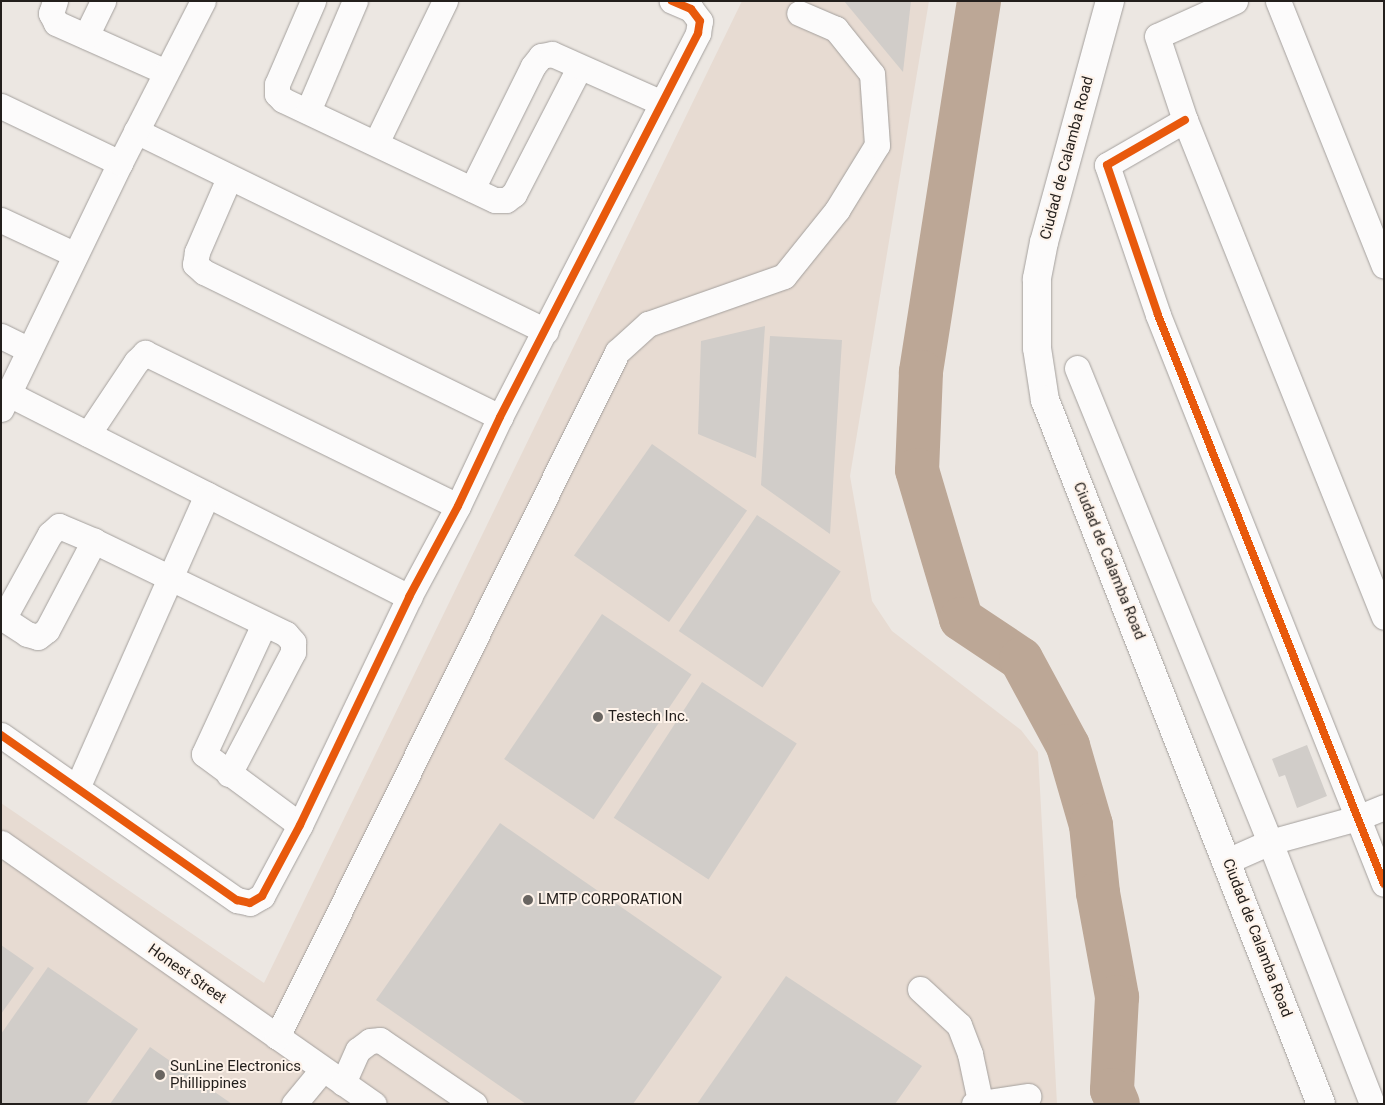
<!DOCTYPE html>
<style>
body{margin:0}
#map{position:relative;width:1385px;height:1105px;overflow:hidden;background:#ece7e2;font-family:Roboto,sans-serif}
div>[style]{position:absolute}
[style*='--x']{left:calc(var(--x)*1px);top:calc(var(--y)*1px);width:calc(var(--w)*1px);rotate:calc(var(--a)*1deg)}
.built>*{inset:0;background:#e7dbd2}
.river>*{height:44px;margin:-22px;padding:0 22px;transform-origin:22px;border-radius:22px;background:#bca796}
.building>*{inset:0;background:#d1cdc9;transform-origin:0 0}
.roads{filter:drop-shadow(0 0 1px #a4a09d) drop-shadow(0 0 1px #a4a09d)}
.minor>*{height:25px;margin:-12.5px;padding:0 12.5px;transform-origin:12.5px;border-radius:12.5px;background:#fcfbfb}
.major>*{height:28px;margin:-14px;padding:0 14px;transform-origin:14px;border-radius:14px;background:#fcfbfb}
.cycleway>*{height:8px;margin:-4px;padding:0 4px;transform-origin:4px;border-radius:4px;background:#e8590c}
.dots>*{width:14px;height:14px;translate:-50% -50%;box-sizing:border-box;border:2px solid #fef3ea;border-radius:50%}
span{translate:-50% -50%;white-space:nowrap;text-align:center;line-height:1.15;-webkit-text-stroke:4px #fef3ea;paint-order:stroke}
.street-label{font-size:15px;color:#231f1c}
.poi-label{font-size:15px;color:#231f1c}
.left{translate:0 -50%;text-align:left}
.frame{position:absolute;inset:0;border:2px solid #231f1c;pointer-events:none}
</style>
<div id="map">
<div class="built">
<div style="clip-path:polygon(742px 1px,929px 1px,850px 476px,872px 601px,892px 631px,1021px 730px,1038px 752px,1057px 1104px,1px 1104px,1px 803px,264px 983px)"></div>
</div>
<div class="river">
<div style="--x:979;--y:1;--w:376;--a:98.9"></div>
<div style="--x:921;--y:372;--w:98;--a:92.3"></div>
<div style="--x:917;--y:470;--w:155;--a:73.5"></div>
<div style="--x:961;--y:619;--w:72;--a:33.7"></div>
<div style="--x:1021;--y:659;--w:99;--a:61.6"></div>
<div style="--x:1068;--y:746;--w:82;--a:73.8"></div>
<div style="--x:1091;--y:825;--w:68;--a:84.1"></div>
<div style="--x:1098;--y:893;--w:106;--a:79.6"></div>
<div style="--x:1117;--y:997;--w:93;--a:93.1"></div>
<div style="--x:1112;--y:1090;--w:15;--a:67"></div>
</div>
<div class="building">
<div style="clip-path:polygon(844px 1px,911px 1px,903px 72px)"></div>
<div style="clip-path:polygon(765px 326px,756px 458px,698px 434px,701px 341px)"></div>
<div style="clip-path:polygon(770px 336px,842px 340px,830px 534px,761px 485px)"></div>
<div style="left:652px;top:444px;width:116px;height:136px;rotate:35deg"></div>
<div style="left:757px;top:515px;width:101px;height:140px;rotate:34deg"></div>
<div style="left:602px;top:614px;width:108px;height:175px;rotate:34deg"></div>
<div style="left:702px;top:682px;width:113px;height:162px;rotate:33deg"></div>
<div style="clip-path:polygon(1307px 745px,1327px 796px,1297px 808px,1285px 775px,1279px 777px,1272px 759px)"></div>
<div style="clip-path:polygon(500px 823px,722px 977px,633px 1104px,526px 1104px,376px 1000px)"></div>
<div style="clip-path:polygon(1px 945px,34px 968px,1px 1014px)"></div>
<div style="clip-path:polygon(48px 967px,138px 1029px,86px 1104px,1px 1104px,1px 1034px)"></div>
<div style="clip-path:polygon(786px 976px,922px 1066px,895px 1104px,697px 1104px)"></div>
<div style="clip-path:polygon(150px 1047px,232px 1104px,110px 1104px)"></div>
</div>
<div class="roads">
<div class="minor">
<div style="--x:55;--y:1;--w:13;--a:108"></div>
<div style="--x:51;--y:13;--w:11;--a:63"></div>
<div style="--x:56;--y:23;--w:120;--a:24"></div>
<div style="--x:313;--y:1;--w:90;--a:113.4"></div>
<div style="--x:277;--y:84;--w:10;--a:90"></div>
<div style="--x:277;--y:94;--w:8;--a:45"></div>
<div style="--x:283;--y:100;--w:234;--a:25.3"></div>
<div style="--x:495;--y:200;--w:11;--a:0"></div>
<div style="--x:506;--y:200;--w:10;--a:-37"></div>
<div style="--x:514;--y:194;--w:142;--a:-62.7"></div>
<div style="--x:1235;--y:1;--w:85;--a:155.8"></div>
<div style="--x:1157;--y:36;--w:89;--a:71.6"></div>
<div style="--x:1185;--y:120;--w:535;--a:68.18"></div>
<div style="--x:1278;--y:1;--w:285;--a:68.2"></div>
<div style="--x:86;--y:36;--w:39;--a:-64"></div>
<div style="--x:1;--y:106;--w:132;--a:25.6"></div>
<div style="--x:308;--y:111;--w:120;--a:-66.9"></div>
<div style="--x:1185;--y:120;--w:90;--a:150"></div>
<div style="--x:1107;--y:165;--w:158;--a:71.2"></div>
<div style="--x:1158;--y:315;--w:612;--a:68.34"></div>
<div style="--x:136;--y:131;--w:456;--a:26"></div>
<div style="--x:376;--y:143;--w:158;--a:-64.1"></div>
<div style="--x:229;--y:178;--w:81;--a:113.4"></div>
<div style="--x:197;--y:252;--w:12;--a:99"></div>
<div style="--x:195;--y:264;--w:12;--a:42"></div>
<div style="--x:204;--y:272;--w:330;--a:26.1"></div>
<div style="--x:472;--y:189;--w:137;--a:-63.6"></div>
<div style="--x:533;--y:66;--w:13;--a:-51"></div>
<div style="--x:541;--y:56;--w:11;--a:-10"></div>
<div style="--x:552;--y:54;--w:120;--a:24"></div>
<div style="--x:1;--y:220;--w:81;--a:25"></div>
<div style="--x:1;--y:336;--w:30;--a:26"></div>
<div style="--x:1077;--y:368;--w:512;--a:67.85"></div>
<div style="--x:1270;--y:842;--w:281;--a:68.7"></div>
<div style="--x:9;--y:394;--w:449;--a:26.9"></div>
<div style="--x:1;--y:409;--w:273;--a:-64.2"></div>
<div style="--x:120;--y:163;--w:182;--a:-62.9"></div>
<div style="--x:88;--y:434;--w:87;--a:-56.3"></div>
<div style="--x:136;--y:362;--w:13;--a:-45"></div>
<div style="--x:145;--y:353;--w:348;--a:26.1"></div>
<div style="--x:1;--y:617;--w:31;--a:33"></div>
<div style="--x:27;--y:634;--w:11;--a:15"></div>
<div style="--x:38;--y:637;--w:11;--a:-38"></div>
<div style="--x:47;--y:630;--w:101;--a:-62.2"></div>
<div style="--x:94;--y:541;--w:213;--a:25.8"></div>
<div style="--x:286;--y:634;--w:11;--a:49"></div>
<div style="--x:293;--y:642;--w:10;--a:90"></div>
<div style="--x:293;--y:652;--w:138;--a:117.7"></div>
<div style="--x:3;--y:619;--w:97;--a:-61.1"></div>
<div style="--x:50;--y:534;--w:12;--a:-42"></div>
<div style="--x:59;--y:526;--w:38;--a:23"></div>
<div style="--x:264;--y:624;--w:143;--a:114.8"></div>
<div style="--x:204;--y:754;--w:119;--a:36.5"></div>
<div style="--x:1;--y:735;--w:288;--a:35"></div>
<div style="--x:237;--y:900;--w:13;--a:13"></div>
<div style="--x:250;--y:903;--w:14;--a:-30"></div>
<div style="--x:262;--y:896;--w:81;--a:-61.8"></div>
<div style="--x:300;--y:825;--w:253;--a:-64.4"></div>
<div style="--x:409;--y:597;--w:103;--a:-61.7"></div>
<div style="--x:458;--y:506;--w:98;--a:-64.7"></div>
<div style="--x:500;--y:417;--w:432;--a:-62.7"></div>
<div style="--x:698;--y:33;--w:12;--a:-81"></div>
<div style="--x:700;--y:21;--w:15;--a:-127"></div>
<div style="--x:691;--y:9;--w:21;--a:-157"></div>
<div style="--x:77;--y:788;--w:321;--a:-66.1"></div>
<div style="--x:1;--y:843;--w:455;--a:35"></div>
<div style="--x:1227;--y:861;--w:47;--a:-23.8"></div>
<div style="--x:1270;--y:842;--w:90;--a:-15.4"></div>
<div style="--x:1357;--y:818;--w:29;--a:-22"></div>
<div style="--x:920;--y:989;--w:53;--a:42.7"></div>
<div style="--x:959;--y:1025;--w:31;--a:69"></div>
<div style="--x:970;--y:1054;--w:48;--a:78"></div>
<div style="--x:277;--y:1037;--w:765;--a:-63.6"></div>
<div style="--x:617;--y:352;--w:42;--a:-42.1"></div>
<div style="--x:648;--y:324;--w:144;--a:-19.4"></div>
<div style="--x:784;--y:276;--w:85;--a:-51.2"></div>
<div style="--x:837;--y:210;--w:76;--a:-58.4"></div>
<div style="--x:877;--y:145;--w:71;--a:-94"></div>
<div style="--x:872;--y:74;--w:58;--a:-128.7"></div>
<div style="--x:836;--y:29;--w:40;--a:-156.6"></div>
<div style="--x:343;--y:1083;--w:36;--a:-66"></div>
<div style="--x:358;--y:1050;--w:15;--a:-37"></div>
<div style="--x:370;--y:1041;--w:10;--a:-6"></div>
<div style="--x:380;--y:1040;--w:114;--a:34.2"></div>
<div style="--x:294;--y:1104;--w:45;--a:-50.4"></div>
<div style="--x:974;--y:1104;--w:55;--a:-8.4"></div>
</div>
<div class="major">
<div style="--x:1110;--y:1;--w:250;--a:105.3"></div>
<div style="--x:1044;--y:242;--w:38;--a:101"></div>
<div style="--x:1037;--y:279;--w:69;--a:90"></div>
<div style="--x:1037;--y:348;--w:53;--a:81.3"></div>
<div style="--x:1045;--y:400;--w:756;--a:68.59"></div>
</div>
</div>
<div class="cycleway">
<div style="--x:1185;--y:120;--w:90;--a:150"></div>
<div style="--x:1107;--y:165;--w:158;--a:71.2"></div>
<div style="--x:1158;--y:315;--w:612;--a:68.34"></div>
<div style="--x:1;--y:735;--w:288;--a:35"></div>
<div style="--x:237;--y:900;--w:13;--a:13"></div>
<div style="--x:250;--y:903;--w:14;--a:-30"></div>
<div style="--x:262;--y:896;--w:81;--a:-61.8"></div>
<div style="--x:300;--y:825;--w:253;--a:-64.4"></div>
<div style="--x:409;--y:597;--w:103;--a:-61.7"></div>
<div style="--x:458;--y:506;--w:98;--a:-64.7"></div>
<div style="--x:500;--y:417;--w:432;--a:-62.7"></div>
<div style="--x:698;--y:33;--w:12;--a:-81"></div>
<div style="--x:700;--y:21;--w:15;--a:-127"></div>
<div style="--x:691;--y:9;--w:21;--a:-157"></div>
</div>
<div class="dots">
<div style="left:598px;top:717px;background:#696561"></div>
<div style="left:528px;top:900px;background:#696561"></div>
<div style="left:160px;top:1075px;background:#696561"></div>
</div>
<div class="street-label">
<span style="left:1067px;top:158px;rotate:-75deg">Ciudad de Calamba Road</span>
<span style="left:1109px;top:561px;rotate:68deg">Ciudad de Calamba Road</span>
<span style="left:1257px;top:938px;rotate:69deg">Ciudad de Calamba Road</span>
<span style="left:187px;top:974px;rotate:35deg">Honest Street</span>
</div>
<div class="poi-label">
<span class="left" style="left:608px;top:717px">Testech Inc.</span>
<span class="left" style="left:538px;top:900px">LMTP CORPORATION</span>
<span class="left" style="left:170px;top:1075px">SunLine Electronics<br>Phillippines</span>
</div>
<div class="frame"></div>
</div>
